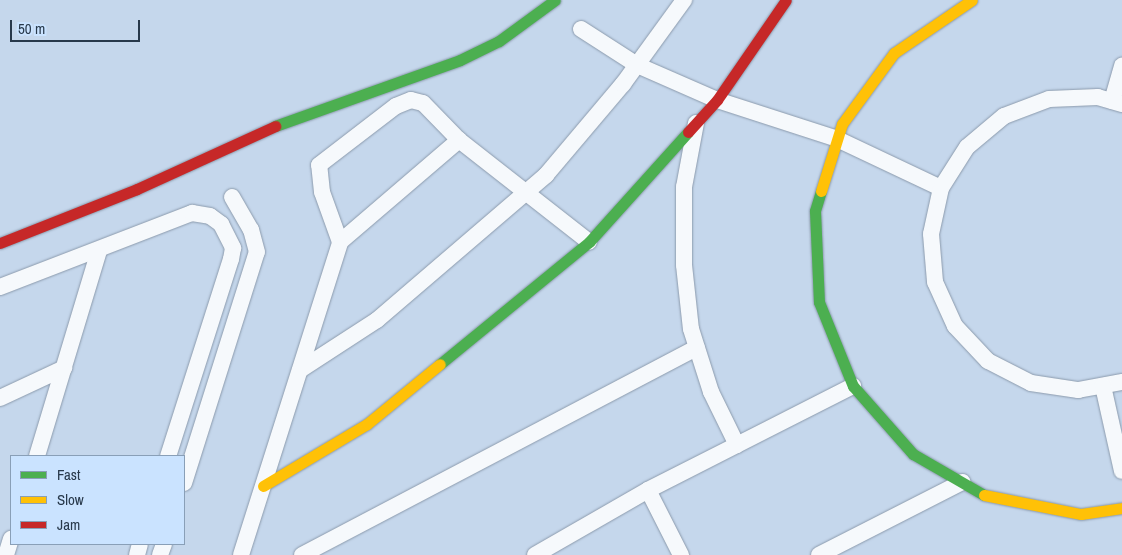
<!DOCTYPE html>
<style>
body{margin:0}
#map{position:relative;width:1122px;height:555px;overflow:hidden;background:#c5d7ec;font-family:"Archivo Narrow",sans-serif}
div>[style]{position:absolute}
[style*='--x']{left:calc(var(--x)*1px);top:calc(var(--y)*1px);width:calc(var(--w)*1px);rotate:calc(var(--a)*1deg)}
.roads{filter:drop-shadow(0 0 1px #8b9aac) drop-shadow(0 0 1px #8b9aac)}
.street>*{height:16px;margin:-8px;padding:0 8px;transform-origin:8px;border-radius:8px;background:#f6f9fc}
.fast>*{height:11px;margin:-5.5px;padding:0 5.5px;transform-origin:5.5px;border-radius:5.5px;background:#4caf50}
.slow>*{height:11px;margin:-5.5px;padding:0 5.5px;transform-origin:5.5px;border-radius:5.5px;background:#ffc107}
.jam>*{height:11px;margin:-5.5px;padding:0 5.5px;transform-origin:5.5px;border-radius:5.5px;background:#c62828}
span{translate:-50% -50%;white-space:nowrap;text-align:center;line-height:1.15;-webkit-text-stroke:4px #cae3ff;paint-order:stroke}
.legend{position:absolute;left:10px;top:455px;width:175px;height:90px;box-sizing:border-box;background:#cae3ff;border:1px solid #899fb7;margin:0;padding:6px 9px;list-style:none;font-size:15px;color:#28394b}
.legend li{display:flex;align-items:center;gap:10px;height:25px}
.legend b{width:25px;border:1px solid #899fb7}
.scale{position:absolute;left:10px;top:20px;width:130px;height:22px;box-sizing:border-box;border:2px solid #28394b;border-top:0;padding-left:6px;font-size:15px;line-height:18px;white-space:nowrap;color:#28394b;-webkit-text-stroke:4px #cae3ff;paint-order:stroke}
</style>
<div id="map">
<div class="roads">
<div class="street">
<div style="--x:581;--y:29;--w:67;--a:32.7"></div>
<div style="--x:637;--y:65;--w:87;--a:23.6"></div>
<div style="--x:717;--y:100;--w:124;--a:17.9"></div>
<div style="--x:835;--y:138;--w:117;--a:25.3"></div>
<div style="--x:1112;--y:101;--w:37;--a:-74"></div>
<div style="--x:1122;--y:104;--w:25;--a:-164"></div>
<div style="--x:1098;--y:97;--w:49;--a:177.7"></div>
<div style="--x:1049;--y:99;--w:48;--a:159.3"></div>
<div style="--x:1004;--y:116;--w:48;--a:140"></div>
<div style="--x:967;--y:147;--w:49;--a:122.4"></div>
<div style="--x:941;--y:188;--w:47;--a:102.3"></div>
<div style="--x:931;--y:234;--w:48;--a:85.2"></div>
<div style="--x:935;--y:282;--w:48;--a:65.6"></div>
<div style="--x:955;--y:326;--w:48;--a:46.7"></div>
<div style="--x:988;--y:361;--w:48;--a:27.1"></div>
<div style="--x:1031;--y:383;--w:48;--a:8.5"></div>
<div style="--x:1078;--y:390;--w:45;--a:-10.3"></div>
<div style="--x:696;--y:123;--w:65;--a:100.6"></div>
<div style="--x:684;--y:187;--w:78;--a:90"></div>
<div style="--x:684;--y:265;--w:64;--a:83.8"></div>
<div style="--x:691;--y:329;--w:66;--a:72.4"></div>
<div style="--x:711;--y:392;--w:59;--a:63.9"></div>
<div style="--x:340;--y:242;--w:53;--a:-109.8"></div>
<div style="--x:322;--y:192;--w:27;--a:-96"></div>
<div style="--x:319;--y:165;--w:97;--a:-37.5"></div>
<div style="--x:396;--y:106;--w:16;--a:-22"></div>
<div style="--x:411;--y:100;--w:12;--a:14"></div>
<div style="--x:423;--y:103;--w:52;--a:45.8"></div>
<div style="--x:459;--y:140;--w:165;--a:38.1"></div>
<div style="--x:0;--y:287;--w:206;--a:-21.1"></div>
<div style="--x:192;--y:213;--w:18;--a:9"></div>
<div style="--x:210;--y:216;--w:14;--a:36"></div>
<div style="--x:221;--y:224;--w:27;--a:63"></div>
<div style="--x:233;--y:248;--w:11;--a:100"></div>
<div style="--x:231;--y:259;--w:207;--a:107.7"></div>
<div style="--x:300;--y:370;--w:92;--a:-33"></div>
<div style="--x:377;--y:320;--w:223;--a:-40.6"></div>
<div style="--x:546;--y:175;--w:119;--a:-49.8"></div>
<div style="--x:623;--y:84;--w:104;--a:-54"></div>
<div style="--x:1103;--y:386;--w:87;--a:77.4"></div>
<div style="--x:0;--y:398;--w:71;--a:-25.1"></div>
<div style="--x:37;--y:456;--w:214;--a:-73.2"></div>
<div style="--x:184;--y:483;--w:242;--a:-72.5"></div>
<div style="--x:257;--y:252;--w:23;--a:-105"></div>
<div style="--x:251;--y:230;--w:38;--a:-120"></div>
<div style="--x:648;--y:490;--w:73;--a:63.1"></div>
<div style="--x:6;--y:555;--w:17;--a:-73"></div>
<div style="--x:137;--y:555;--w:11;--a:-75"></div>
<div style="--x:160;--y:555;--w:12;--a:-70"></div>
<div style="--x:241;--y:555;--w:328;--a:-72.4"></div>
<div style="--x:340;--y:242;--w:157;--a:-40.6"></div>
<div style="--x:302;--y:555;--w:446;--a:-27.7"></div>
<div style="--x:535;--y:555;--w:130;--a:-29.9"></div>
<div style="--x:648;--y:490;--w:230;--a:-26.9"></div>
<div style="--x:819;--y:555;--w:161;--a:-27"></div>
</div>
<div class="fast">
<div style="--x:275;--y:126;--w:196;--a:-19.6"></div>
<div style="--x:460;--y:60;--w:43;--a:-26"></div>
<div style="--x:499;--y:41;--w:69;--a:-36.2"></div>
<div style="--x:821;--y:191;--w:21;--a:107"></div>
<div style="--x:815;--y:211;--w:91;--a:87.5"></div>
<div style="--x:819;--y:302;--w:91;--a:68"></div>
<div style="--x:853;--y:386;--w:91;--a:48.6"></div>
<div style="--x:913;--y:454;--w:82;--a:30"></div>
<div style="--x:440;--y:364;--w:193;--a:-39.3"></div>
<div style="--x:589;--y:242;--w:148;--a:-48"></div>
</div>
<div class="slow">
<div style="--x:821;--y:191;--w:70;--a:-72.6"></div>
<div style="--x:842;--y:124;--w:88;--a:-53.8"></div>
<div style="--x:894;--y:53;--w:94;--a:-34.2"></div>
<div style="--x:263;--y:486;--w:121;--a:-30.8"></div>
<div style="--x:367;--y:424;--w:94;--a:-39.4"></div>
<div style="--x:984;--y:495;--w:99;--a:11.1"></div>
<div style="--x:1081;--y:514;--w:41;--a:-8.3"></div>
</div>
<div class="jam">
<div style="--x:688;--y:132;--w:43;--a:-47.8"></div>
<div style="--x:717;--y:100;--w:121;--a:-55.4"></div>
<div style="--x:0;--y:243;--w:147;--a:-21.5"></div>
<div style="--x:137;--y:189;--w:152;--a:-24.5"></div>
</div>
</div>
<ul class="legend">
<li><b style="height:6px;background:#4caf50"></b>Fast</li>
<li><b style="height:6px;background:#ffc107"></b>Slow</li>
<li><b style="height:6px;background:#c62828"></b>Jam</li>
</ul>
<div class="scale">50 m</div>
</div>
